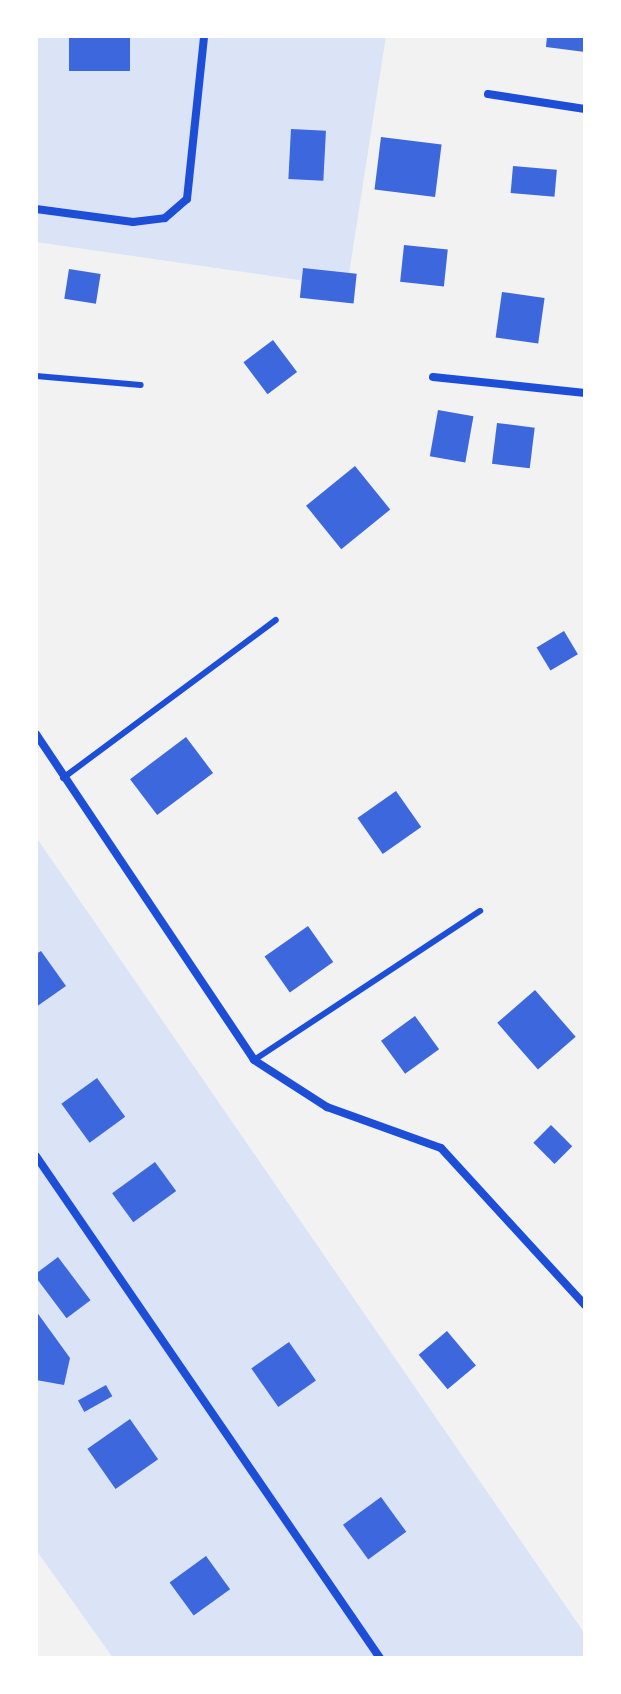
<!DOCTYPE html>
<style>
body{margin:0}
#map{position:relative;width:621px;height:1694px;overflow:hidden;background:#f2f2f2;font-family:"Nunito Sans",sans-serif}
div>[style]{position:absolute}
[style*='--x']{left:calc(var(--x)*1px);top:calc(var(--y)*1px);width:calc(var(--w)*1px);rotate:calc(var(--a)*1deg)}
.green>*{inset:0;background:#dbe4f7}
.building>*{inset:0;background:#3d67dc;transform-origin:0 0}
.service>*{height:6px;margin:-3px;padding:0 3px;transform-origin:3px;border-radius:3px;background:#1d4ed8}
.minor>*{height:8px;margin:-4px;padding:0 4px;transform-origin:4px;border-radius:4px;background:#1d4ed8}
span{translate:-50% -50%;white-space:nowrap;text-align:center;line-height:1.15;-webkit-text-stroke:8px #fff;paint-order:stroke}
.frame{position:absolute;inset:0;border:38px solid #fff;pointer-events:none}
</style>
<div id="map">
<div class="green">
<div style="clip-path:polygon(36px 36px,386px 36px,347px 287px,36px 242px)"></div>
<div style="clip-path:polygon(36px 837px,585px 1634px,585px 1658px,113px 1658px,36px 1550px)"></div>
</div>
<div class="building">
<div style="left:69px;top:36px;width:61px;height:35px"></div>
<div style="clip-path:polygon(547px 36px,585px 36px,585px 52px,546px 47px)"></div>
<div style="left:291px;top:129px;width:35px;height:50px;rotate:3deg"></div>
<div style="left:381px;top:137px;width:61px;height:53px;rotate:7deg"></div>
<div style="left:513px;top:166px;width:44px;height:27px;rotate:5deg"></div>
<div style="left:404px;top:245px;width:44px;height:37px;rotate:6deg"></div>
<div style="left:303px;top:268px;width:54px;height:30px;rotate:6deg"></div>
<div style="left:69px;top:269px;width:32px;height:30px;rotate:9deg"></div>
<div style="left:502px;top:292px;width:43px;height:46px;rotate:8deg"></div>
<div style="left:273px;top:340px;width:40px;height:37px;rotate:53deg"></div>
<div style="left:438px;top:410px;width:36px;height:47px;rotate:10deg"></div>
<div style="left:497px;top:423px;width:38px;height:41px;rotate:7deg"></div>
<div style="left:355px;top:466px;width:56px;height:63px;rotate:51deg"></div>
<div style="left:564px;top:631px;width:27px;height:32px;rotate:59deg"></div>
<div style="left:186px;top:737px;width:45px;height:70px;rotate:53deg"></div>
<div style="left:396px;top:791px;width:44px;height:47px;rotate:55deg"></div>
<div style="left:308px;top:926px;width:44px;height:53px;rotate:55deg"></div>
<div style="clip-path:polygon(41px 951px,66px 986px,36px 1007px,36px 954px)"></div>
<div style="left:535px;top:990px;width:62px;height:50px;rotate:49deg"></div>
<div style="left:415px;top:1016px;width:41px;height:42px;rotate:54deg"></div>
<div style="left:97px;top:1078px;width:48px;height:44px;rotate:54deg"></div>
<div style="left:551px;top:1125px;width:30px;height:25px;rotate:45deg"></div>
<div style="left:155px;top:1162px;width:36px;height:53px;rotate:54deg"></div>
<div style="left:58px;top:1257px;width:54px;height:30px;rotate:53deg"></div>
<div style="clip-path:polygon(36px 1311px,70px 1358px,64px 1385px,36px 1380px)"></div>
<div style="left:447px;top:1331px;width:45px;height:37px;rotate:50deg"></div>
<div style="left:289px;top:1342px;width:47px;height:46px;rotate:55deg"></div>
<div style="left:106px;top:1385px;width:13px;height:32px;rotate:61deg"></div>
<div style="left:130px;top:1419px;width:49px;height:52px;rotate:55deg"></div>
<div style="left:381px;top:1497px;width:43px;height:47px;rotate:54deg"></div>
<div style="left:206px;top:1556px;width:41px;height:45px;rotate:54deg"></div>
</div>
<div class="service">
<div style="--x:36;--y:376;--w:105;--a:4.9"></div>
<div style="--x:63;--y:778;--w:265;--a:-36.6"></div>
<div style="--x:254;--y:1060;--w:271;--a:-33.4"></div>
</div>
<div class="minor">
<div style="--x:488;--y:94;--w:98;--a:8.8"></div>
<div style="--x:36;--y:209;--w:98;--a:7.6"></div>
<div style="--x:133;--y:222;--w:32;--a:-7"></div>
<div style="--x:165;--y:218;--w:29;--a:-41"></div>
<div style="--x:187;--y:199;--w:164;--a:-84"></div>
<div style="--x:433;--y:377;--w:153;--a:6"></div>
<div style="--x:36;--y:734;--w:392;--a:56.2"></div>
<div style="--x:254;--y:1060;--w:87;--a:32.8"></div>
<div style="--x:327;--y:1107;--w:121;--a:19.8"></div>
<div style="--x:441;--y:1148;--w:213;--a:47.5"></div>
<div style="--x:36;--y:1156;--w:609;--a:55.58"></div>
</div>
<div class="frame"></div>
</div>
